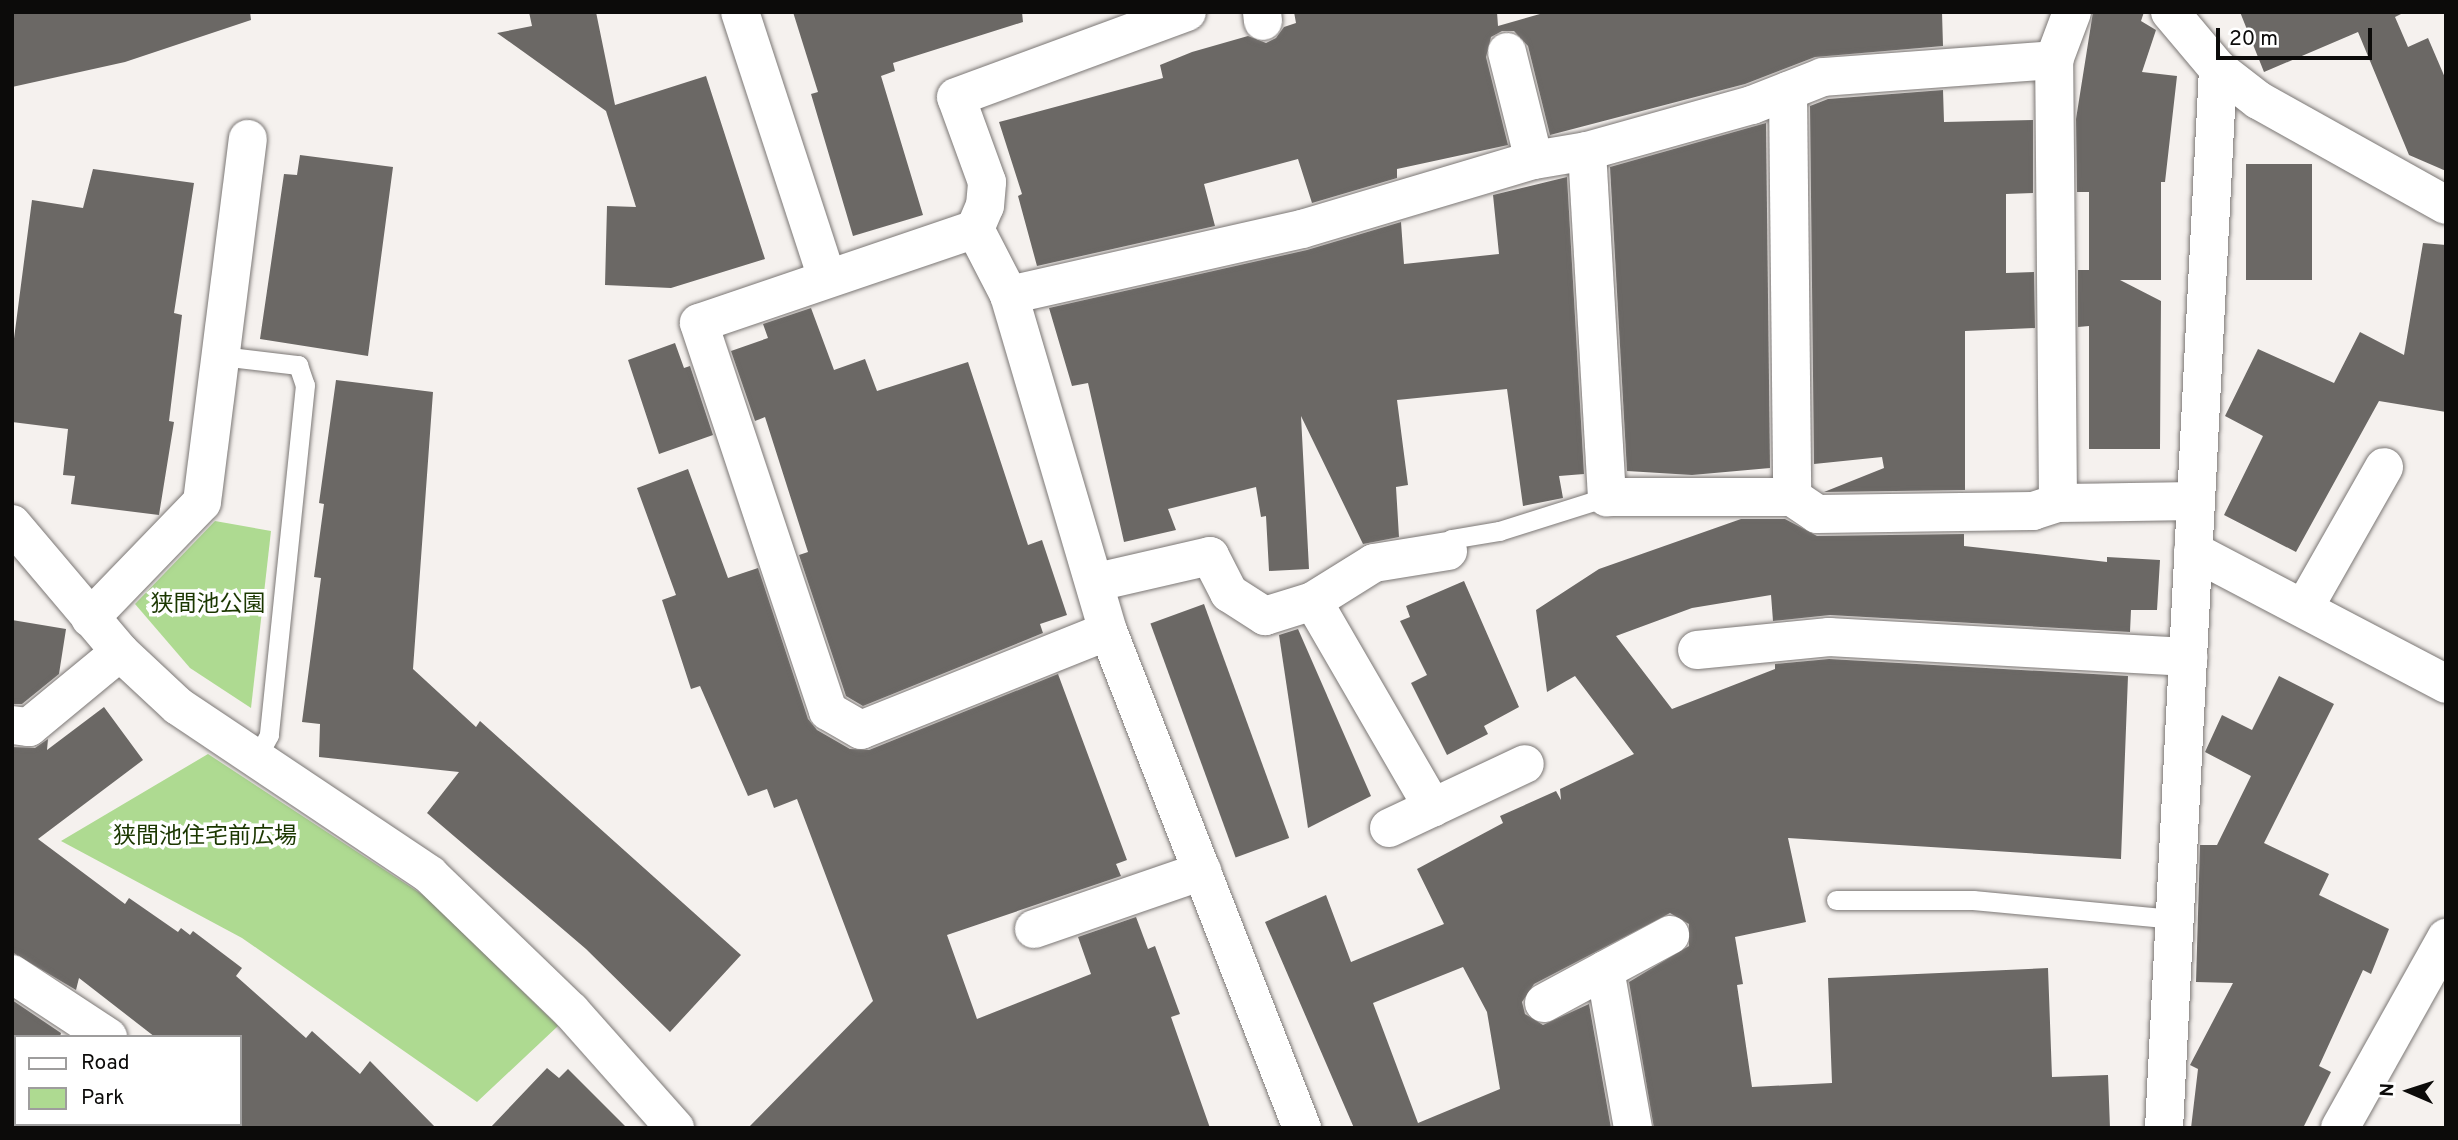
<!DOCTYPE html>
<meta charset="utf-8">
<style>
body{margin:0}
#map{position:relative;width:2458px;height:1140px;overflow:hidden;background:#f5f1ee;font-family:Overpass,"Noto Sans JP",sans-serif}
div>[style]{position:absolute}
[style*='--x']{left:calc(var(--x)*1px);top:calc(var(--y)*1px);width:calc(var(--w)*1px);rotate:calc(var(--a)*1deg)}
.green>*{inset:0;background:#aeda91}
.building>*{inset:0;background:#6b6865;transform-origin:0 0}
.roads{filter:drop-shadow(0 0 2px #7b7775) drop-shadow(0 0 2px #7b7775)}
.lane>*{height:19px;margin:-9.5px;padding:0 9.5px;transform-origin:9.5px;border-radius:9.5px;background:#fff}
.street>*{height:38px;margin:-19px;padding:0 19px;transform-origin:19px;border-radius:19px;background:#fff}
span{translate:-50% -50%;white-space:nowrap;text-align:center;line-height:1.15;-webkit-text-stroke:7px #fff;paint-order:stroke}
.park-label{font-size:23px;color:#1b3700}
.frame{position:absolute;inset:0;border:14px solid #0c0b0a;pointer-events:none}
.legend{position:absolute;left:14px;top:1035px;width:228px;height:91px;box-sizing:border-box;background:#fff;border:2px solid #9e9d9d;margin:0;padding:9px 12px;list-style:none;font-size:21px;color:#0c0b0a}
.legend li{display:flex;align-items:center;gap:14px;height:35px}
.legend b{width:35px;border:2px solid #9e9d9d}
.north{position:absolute;left:2374px;top:1056px;width:70px;height:70px;-webkit-text-stroke:5px #fff;paint-order:stroke;rotate:273deg;font-size:19px;font-weight:700;line-height:28px;text-align:center;color:#0c0b0a}
.north::after{content:'';display:block;margin:auto;width:24px;height:32px;background:#0c0b0a;clip-path:polygon(50% 0,100% 100%,50% 72%,0 100%)}
.scale{position:absolute;left:2216px;top:28px;width:156px;height:32px;box-sizing:border-box;border:4px solid #0c0b0a;border-top:0;padding-left:9px;font-size:21px;line-height:24px;white-space:nowrap;color:#0c0b0a;-webkit-text-stroke:5px #fff;paint-order:stroke}
</style>
<div id="map">
<div class="green">
<div style="clip-path:polygon(215px 521px,271px 531px,251px 708px,190px 668px,135px 604px)"></div>
<div style="clip-path:polygon(208px 754px,426px 897px,558px 1026px,477px 1102px,242px 938px,61px 841px)"></div>
</div>
<div class="building">
<div style="clip-path:polygon(12px 12px,250px 12px,251px 20px,125px 62px,12px 87px)"></div>
<div style="clip-path:polygon(529px 12px,596px 12px,615px 105px,706px 76px,765px 259px,671px 288px,605px 285px,607px 206px,636px 207px,606px 111px,497px 33px,532px 26px)"></div>
<div style="clip-path:polygon(793px 12px,1022px 12px,1023px 22px,893px 63px,895px 71px,881px 76px,923px 215px,853px 236px,811px 94px,818px 92px)"></div>
<div style="clip-path:polygon(1294px 12px,1497px 12px,1498px 26px,1547px 12px,1942px 12px,1943px 46px,1815px 57px,1745px 84px,1550px 135px,1528px 46px,1514px 31px,1502px 31px,1491px 37px,1486px 57px,1508px 145px,1397px 169px,1397px 178px,1312px 203px,1298px 159px,1204px 184px,1215px 226px,1037px 266px,1018px 196px,1022px 194px,999px 122px,1163px 78px,1160px 65px,1192px 52px,1248px 36px,1266px 43px,1276px 38px,1284px 27px,1296px 23px)"></div>
<div style="clip-path:polygon(2093px 12px,2144px 12px,2141px 21px,2156px 30px,2142px 72px,2177px 76px,2165px 182px,2161px 182px,2161px 280px,2120px 280px,2161px 301px,2160px 449px,2089px 449px,2089px 326px,2078px 327px,2078px 270px,2089px 270px,2089px 192px,2077px 192px,2076px 119px)"></div>
<div style="clip-path:polygon(2240px 12px,2405px 12px,2395px 17px,2408px 47px,2428px 38px,2446px 80px,2446px 171px,2409px 155px,2358px 32px,2264px 72px)"></div>
<div style="clip-path:polygon(1943px 90px,1944px 122px,2033px 120px,2033px 193px,2006px 194px,2006px 273px,2034px 272px,2035px 328px,1965px 331px,1965px 490px,1824px 492px,1884px 468px,1882px 457px,1814px 464px,1810px 106px,1828px 99px)"></div>
<div style="clip-path:polygon(1766px 123px,1770px 468px,1692px 475px,1627px 471px,1610px 167px)"></div>
<div style="clip-path:polygon(300px 155px,393px 167px,368px 356px,260px 339px,284px 174px,297px 175px)"></div>
<div style="left:2246px;top:164px;width:66px;height:116px"></div>
<div style="clip-path:polygon(93px 169px,194px 183px,174px 313px,182px 315px,169px 421px,174px 422px,159px 515px,71px 504px,75px 476px,63px 475px,68px 429px,12px 422px,12px 354px,32px 200px,83px 208px)"></div>
<div style="clip-path:polygon(1567px 177px,1584px 474px,1559px 476px,1563px 498px,1523px 506px,1507px 389px,1397px 400px,1408px 485px,1396px 487px,1399px 537px,1363px 544px,1301px 416px,1309px 569px,1269px 571px,1266px 516px,1261px 517px,1256px 487px,1168px 509px,1176px 530px,1124px 542px,1088px 383px,1072px 386px,1049px 308px,1307px 250px,1401px 222px,1404px 264px,1499px 254px,1493px 195px)"></div>
<div style="clip-path:polygon(2423px 243px,2446px 245px,2446px 412px,2379px 401px,2296px 552px,2224px 515px,2263px 436px,2225px 416px,2258px 349px,2334px 383px,2360px 332px,2404px 355px)"></div>
<div style="clip-path:polygon(811px 308px,834px 370px,865px 359px,877px 391px,968px 362px,1028px 545px,1042px 540px,1067px 615px,1040px 624px,1043px 633px,863px 706px,846px 696px,799px 555px,808px 552px,765px 417px,755px 421px,731px 351px,768px 338px,763px 324px)"></div>
<div style="clip-path:polygon(675px 343px,684px 368px,690px 366px,713px 435px,659px 454px,628px 360px)"></div>
<div style="clip-path:polygon(336px 380px,433px 392px,413px 669px,476px 727px,480px 721px,741px 955px,670px 1032px,586px 949px,427px 813px,459px 772px,319px 757px,320px 724px,302px 722px,321px 578px,314px 577px,324px 504px,319px 503px)"></div>
<div style="clip-path:polygon(688px 469px,728px 578px,758px 568px,808px 719px,817px 730px,850px 749px,869px 750px,1058px 674px,1127px 860px,1116px 864px,1121px 876px,947px 935px,977px 1019px,1091px 974px,1078px 937px,1136px 917px,1148px 949px,1155px 946px,1180px 1014px,1171px 1017px,1210px 1128px,748px 1128px,873px 1001px,797px 799px,774px 808px,767px 789px,748px 796px,700px 686px,691px 689px,662px 600px,676px 595px,637px 488px)"></div>
<div style="clip-path:polygon(evenodd,1741px 519px,1785px 519px,1817px 536px,1964px 534px,1964px 546px,2107px 562px,2107px 557px,2160px 560px,2157px 610px,2131px 610px,2130px 632px,1830px 615px,1773px 621px,1771px 595px,1692px 608px,1616px 636px,1672px 709px,1775px 669px,1775px 664px,1829px 659px,2128px 676px,2121px 859px,1788px 838px,1806px 922px,1735px 937px,1743px 984px,1737px 985px,1752px 1087px,1832px 1083px,1828px 978px,2048px 968px,2052px 1077px,2108px 1075px,2110px 1128px,1654px 1128px,1629px 982px,1689px 946px,1689px 924px,1670px 913px,1534px 984px,1522px 1002px,1525px 1014px,1543px 1025px,1589px 1004px,1611px 1128px,1354px 1128px,1265px 922px,1326px 895px,1351px 962px,1444px 924px,1417px 869px,1503px 823px,1500px 816px,1556px 791px,1561px 800px,1560px 789px,1634px 754px,1575px 676px,1547px 692px,1536px 610px,1599px 569px,1741px 519px,1463px 967px,1487px 1012px,1500px 1089px,1418px 1123px,1373px 1003px,1463px 967px)"></div>
<div style="clip-path:polygon(1464px 581px,1519px 707px,1484px 726px,1488px 734px,1447px 755px,1411px 683px,1427px 675px,1400px 621px,1410px 617px,1406px 606px)"></div>
<div style="left:1204px;top:604px;width:249px;height:57px;rotate:70deg"></div>
<div style="clip-path:polygon(12px 620px,66px 629px,59px 674px,22px 704px,12px 704px)"></div>
<div style="clip-path:polygon(1298px 629px,1371px 796px,1308px 828px,1279px 635px)"></div>
<div style="clip-path:polygon(2279px 676px,2334px 704px,2264px 843px,2329px 874px,2319px 895px,2389px 929px,2371px 974px,2363px 970px,2319px 1066px,2331px 1072px,2303px 1128px,2191px 1128px,2198px 1069px,2190px 1065px,2233px 983px,2196px 982px,2200px 845px,2217px 845px,2251px 776px,2205px 752px,2222px 715px,2252px 730px)"></div>
<div style="clip-path:polygon(104px 707px,143px 760px,38px 839px,125px 904px,129px 898px,178px 932px,181px 928px,190px 935px,193px 931px,242px 968px,236px 976px,306px 1038px,312px 1031px,360px 1074px,370px 1061px,436px 1128px,240px 1128px,240px 1037px,155px 1037px,79px 978px,76px 990px,12px 952px,12px 747px,35px 748px,48px 739px,47px 750px)"></div>
<div style="clip-path:polygon(12px 1000px,61px 1033px,60px 1037px,12px 1037px)"></div>
<div style="clip-path:polygon(547px 1068px,559px 1078px,568px 1069px,627px 1128px,490px 1128px)"></div>
</div>
<div class="roads">
<div class="lane">
<div style="--x:221;--y:356;--w:78;--a:6.7"></div>
<div style="--x:298;--y:365;--w:21;--a:71"></div>
<div style="--x:305;--y:385;--w:352;--a:95.9"></div>
<div style="--x:269;--y:735;--w:26;--a:119"></div>
<div style="--x:1448;--y:551;--w:12;--a:-76"></div>
<div style="--x:1451;--y:539;--w:49;--a:-9.5"></div>
<div style="--x:1499;--y:531;--w:113;--a:-17.5"></div>
<div style="--x:1836;--y:900;--w:137;--a:0"></div>
<div style="--x:1973;--y:900;--w:203;--a:5.4"></div>
</div>
<div class="street">
<div style="--x:740;--y:12;--w:280;--a:71.9"></div>
<div style="--x:1262;--y:12;--w:9;--a:84"></div>
<div style="--x:2170;--y:12;--w:75;--a:49.9"></div>
<div style="--x:2218;--y:69;--w:51;--a:37.8"></div>
<div style="--x:2258;--y:100;--w:215;--a:29.2"></div>
<div style="--x:1507;--y:52;--w:111;--a:76"></div>
<div style="--x:1788;--y:91;--w:406;--a:89.4"></div>
<div style="--x:1587;--y:151;--w:347;--a:86.7"></div>
<div style="--x:1607;--y:497;--w:185;--a:0"></div>
<div style="--x:1792;--y:497;--w:30;--a:34"></div>
<div style="--x:1817;--y:514;--w:216;--a:-0.8"></div>
<div style="--x:2033;--y:511;--w:26;--a:-18"></div>
<div style="--x:2058;--y:503;--w:138;--a:-0.8"></div>
<div style="--x:975;--y:229;--w:25;--a:-67"></div>
<div style="--x:985;--y:206;--w:24;--a:-85"></div>
<div style="--x:987;--y:182;--w:90;--a:-110"></div>
<div style="--x:956;--y:97;--w:246;--a:-20.2"></div>
<div style="--x:1009;--y:295;--w:300;--a:-12.7"></div>
<div style="--x:1302;--y:229;--w:242;--a:-16.6"></div>
<div style="--x:1534;--y:160;--w:54;--a:-9.6"></div>
<div style="--x:1587;--y:151;--w:171;--a:-15.6"></div>
<div style="--x:1752;--y:105;--w:76;--a:-21.5"></div>
<div style="--x:1823;--y:77;--w:232;--a:-4.2"></div>
<div style="--x:2058;--y:503;--w:443;--a:-90.5"></div>
<div style="--x:2054;--y:60;--w:51;--a:-69.4"></div>
<div style="--x:12;--y:524;--w:167;--a:49.8"></div>
<div style="--x:120;--y:652;--w:79;--a:43"></div>
<div style="--x:178;--y:706;--w:303;--a:33.8"></div>
<div style="--x:430;--y:875;--w:196;--a:44"></div>
<div style="--x:571;--y:1011;--w:157;--a:48.4"></div>
<div style="--x:2193;--y:551;--w:286;--a:27.7"></div>
<div style="--x:1097;--y:582;--w:116;--a:-13"></div>
<div style="--x:1210;--y:556;--w:42;--a:62.8"></div>
<div style="--x:1229;--y:593;--w:43;--a:32.6"></div>
<div style="--x:1265;--y:616;--w:50;--a:-17.4"></div>
<div style="--x:1313;--y:601;--w:72;--a:-31.9"></div>
<div style="--x:1374;--y:563;--w:75;--a:-9.2"></div>
<div style="--x:1313;--y:601;--w:239;--a:59.9"></div>
<div style="--x:2304;--y:608;--w:162;--a:-60.4"></div>
<div style="--x:90;--y:618;--w:161;--a:-46"></div>
<div style="--x:202;--y:502;--w:366;--a:-82.8"></div>
<div style="--x:1108;--y:631;--w:266;--a:158.2"></div>
<div style="--x:861;--y:730;--w:38;--a:-150"></div>
<div style="--x:828;--y:711;--w:409;--a:-108.4"></div>
<div style="--x:699;--y:323;--w:292;--a:-18.8"></div>
<div style="--x:975;--y:229;--w:74;--a:62.7"></div>
<div style="--x:1009;--y:295;--w:350;--a:73.6"></div>
<div style="--x:1108;--y:631;--w:534;--a:68.68"></div>
<div style="--x:1697;--y:650;--w:133;--a:-5.6"></div>
<div style="--x:1829;--y:637;--w:360;--a:3.2"></div>
<div style="--x:12;--y:725;--w:17;--a:7"></div>
<div style="--x:29;--y:727;--w:118;--a:-39.5"></div>
<div style="--x:1389;--y:828;--w:150;--a:-25.2"></div>
<div style="--x:1034;--y:929;--w:178;--a:-19"></div>
<div style="--x:12;--y:974;--w:115;--a:33.3"></div>
<div style="--x:1544;--y:1003;--w:69;--a:-28.4"></div>
<div style="--x:215;--y:1124;--w:6;--a:45"></div>
<div style="--x:1633;--y:1128;--w:160;--a:-100"></div>
<div style="--x:1605;--y:970;--w:74;--a:-28.3"></div>
<div style="--x:2164;--y:1128;--w:1060;--a:-87.08"></div>
<div style="--x:2340;--y:1128;--w:218;--a:-60.8"></div>
</div>
</div>
<div class="park-label">
<span style="left:208px;top:606px">狭間池公園</span>
<span style="left:205px;top:838px">狭間池住宅前広場</span>
</div>
<div class="frame"></div>
<ul class="legend">
<li><b style="height:9px;background:#fff"></b>Road</li>
<li><b style="height:19px;background:#aeda91"></b>Park</li>
</ul>
<div class="north">N</div>
<div class="scale">20 m</div>
</div>
